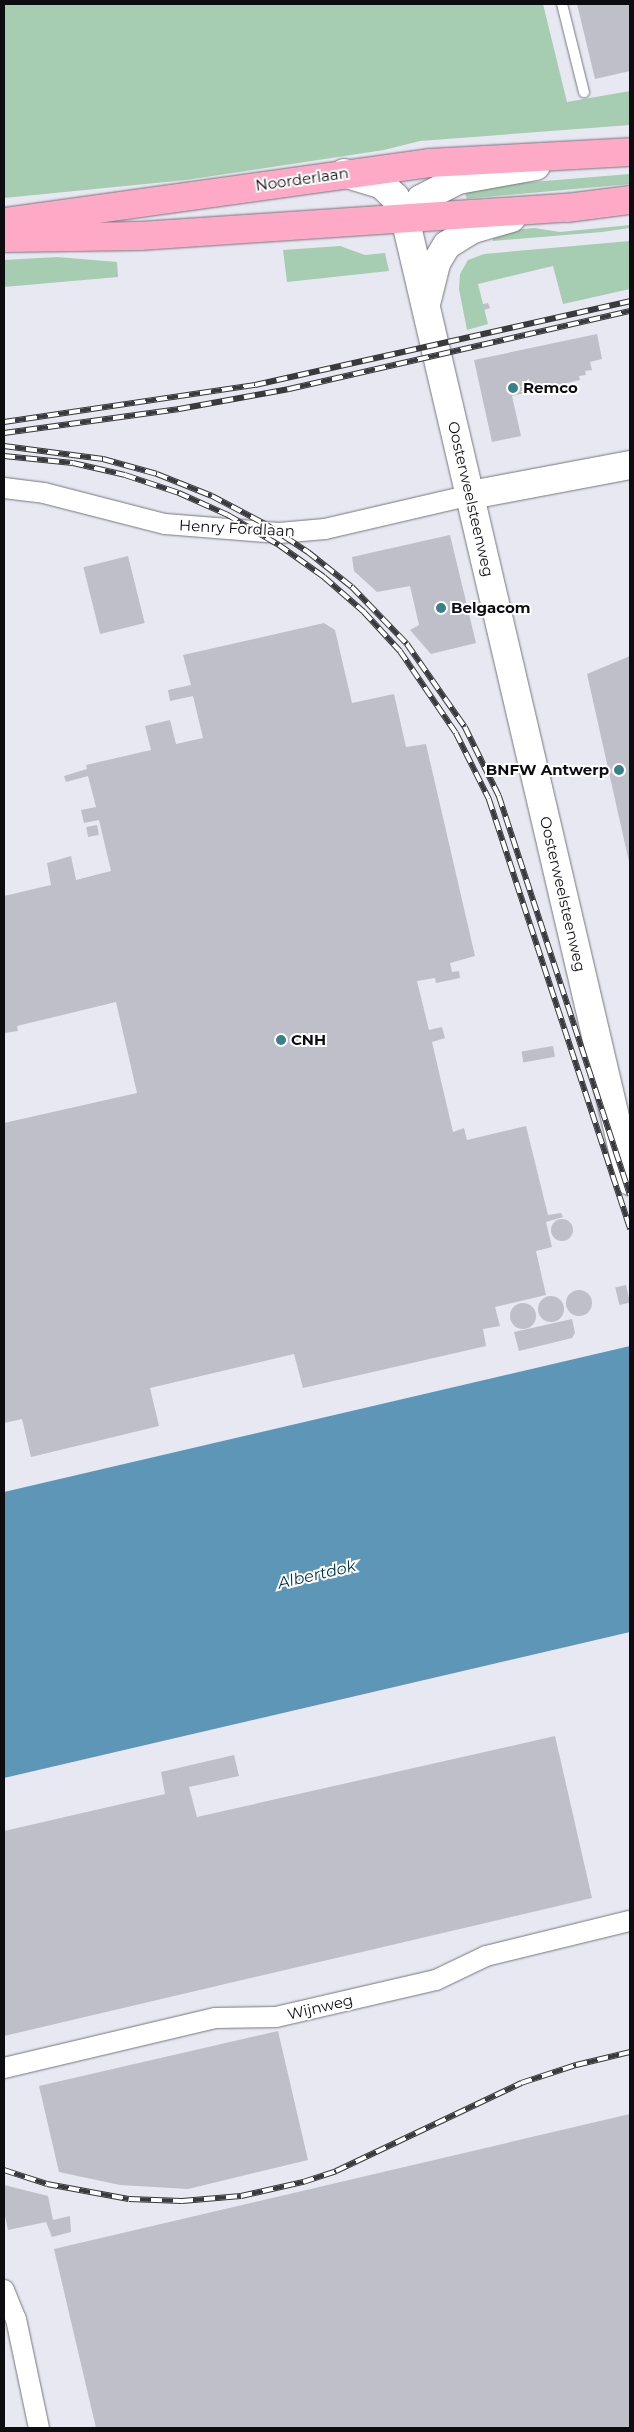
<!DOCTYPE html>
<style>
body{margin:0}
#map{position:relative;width:634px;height:2432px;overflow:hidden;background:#e7e8f1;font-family:Montserrat,sans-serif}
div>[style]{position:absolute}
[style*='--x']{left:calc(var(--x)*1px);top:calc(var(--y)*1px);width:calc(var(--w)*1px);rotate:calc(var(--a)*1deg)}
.green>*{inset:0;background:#a6cdb2}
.water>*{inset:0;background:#5e96b8}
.building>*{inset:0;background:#bebfc8;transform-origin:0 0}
.round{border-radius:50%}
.roads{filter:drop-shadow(0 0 1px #75767e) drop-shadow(0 0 1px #75767e)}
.lane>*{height:10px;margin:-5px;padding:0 5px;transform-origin:5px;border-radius:5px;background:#fff}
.street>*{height:20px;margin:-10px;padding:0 10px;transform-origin:10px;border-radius:10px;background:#fff}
.secondary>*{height:28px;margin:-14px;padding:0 14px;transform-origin:14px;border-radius:14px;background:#fff}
.primary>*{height:28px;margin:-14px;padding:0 14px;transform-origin:14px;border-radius:14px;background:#fea9c5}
.rail>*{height:5.5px;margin-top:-2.75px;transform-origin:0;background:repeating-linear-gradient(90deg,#fff 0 11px,#39393e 0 22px);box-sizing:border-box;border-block:1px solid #39393e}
.dots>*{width:14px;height:14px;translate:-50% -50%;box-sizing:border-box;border:2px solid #fff;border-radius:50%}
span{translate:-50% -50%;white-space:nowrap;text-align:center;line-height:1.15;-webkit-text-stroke:4px #fff;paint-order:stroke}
.street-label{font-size:15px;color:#0d0d11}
.poi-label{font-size:15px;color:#0d0d11;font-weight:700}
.left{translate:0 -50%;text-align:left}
.right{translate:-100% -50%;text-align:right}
.water-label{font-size:16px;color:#003047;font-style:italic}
.frame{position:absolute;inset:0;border:5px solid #0d0d11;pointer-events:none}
</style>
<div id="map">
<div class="green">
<div style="clip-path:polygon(4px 4px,543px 4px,567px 102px,630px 91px,630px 125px,420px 141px,384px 150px,186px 180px,4px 198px)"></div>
<div style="clip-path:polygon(630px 174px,630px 184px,473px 198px,467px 199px,465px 194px,472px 187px)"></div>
<div style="clip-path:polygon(630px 225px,630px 228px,602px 232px,493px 241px,493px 232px,534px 228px,560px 232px)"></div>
<div style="clip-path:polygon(630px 241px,630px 289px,563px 304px,553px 266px,478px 284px,488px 324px,467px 330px,459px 289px,460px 274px,468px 260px,484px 254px)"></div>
<div style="clip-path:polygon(340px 246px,365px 255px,385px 253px,389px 271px,287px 282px,283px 250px)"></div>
<div style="clip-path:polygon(57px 257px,117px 262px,118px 277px,4px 287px,4px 260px)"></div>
</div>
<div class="water">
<div style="clip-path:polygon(630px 1346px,630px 1632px,4px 1778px,4px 1492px)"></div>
</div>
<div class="building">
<div style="clip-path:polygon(577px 4px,630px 4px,630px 71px,595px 79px)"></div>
<div style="clip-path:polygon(488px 303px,490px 308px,484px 310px,483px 304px)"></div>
<div style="clip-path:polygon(597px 334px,602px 359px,590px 362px,592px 370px,585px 371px,586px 375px,579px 376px,580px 380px,512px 396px,521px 436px,492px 442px,474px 360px)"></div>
<div style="clip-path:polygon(450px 535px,476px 643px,431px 654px,410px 630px,419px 625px,410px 586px,377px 592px,354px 571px,352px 557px)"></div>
<div style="left:128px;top:556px;width:69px;height:46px;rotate:76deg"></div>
<div style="clip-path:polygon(324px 623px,335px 630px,352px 703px,394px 694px,406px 747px,426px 744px,475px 956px,450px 963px,452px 972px,459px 971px,460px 978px,436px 983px,435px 978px,417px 981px,429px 1030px,442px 1027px,445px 1038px,432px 1042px,453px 1132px,464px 1128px,467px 1140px,526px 1126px,548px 1215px,561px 1213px,563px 1217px,546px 1222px,552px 1247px,536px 1251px,546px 1295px,495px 1307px,500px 1326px,483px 1329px,486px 1346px,303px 1388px,294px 1354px,150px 1388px,159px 1426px,31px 1457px,22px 1419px,4px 1423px,4px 1123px,137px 1093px,116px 1002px,17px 1026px,18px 1031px,4px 1033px,4px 896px,51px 885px,47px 863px,71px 856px,76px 880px,111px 871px,99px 820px,84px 823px,81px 810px,96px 807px,88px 776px,66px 782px,64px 776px,87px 769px,86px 765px,151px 750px,145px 726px,170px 720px,176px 744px,203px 738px,193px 696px,170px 701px,168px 690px,191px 685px,183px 655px)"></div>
<div style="clip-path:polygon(630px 656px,630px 862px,629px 862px,587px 674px)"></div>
<div style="left:97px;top:825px;width:10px;height:11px;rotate:79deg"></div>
<div style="left:553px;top:1046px;width:11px;height:32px;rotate:80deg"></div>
<div class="round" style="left:551px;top:1219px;width:22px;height:22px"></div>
<div style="left:626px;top:1285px;width:18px;height:11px;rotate:77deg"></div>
<div class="round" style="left:566px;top:1290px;width:26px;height:26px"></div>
<div class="round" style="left:538px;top:1296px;width:26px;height:26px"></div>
<div class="round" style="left:510px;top:1303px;width:26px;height:26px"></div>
<div style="clip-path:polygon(572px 1319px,575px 1333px,572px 1338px,519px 1351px,514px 1332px)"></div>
<div style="clip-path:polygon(555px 1736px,592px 1898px,4px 2036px,4px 1831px,165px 1794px,161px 1772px,234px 1755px,239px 1776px,189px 1787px,197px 1817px)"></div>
<div style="clip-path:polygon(278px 2031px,308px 2160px,188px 2189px,120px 2185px,59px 2172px,39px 2086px)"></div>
<div style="clip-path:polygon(630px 2114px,630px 2428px,96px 2428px,54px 2249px)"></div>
<div style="clip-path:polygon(4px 2185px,48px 2196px,53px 2220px,70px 2216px,71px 2232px,52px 2237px,46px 2222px,8px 2230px,4px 2211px)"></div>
</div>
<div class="roads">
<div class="lane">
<div style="--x:562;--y:4;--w:91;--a:76"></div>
</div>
<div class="street">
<div style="--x:4;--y:488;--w:40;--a:7.1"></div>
<div style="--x:44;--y:493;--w:125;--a:14.4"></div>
<div style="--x:165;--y:524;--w:114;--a:4.5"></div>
<div style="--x:279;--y:533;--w:46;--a:-5"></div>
<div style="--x:325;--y:529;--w:150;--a:-13.1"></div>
<div style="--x:4;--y:2068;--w:217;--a:-13.3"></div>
<div style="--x:215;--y:2018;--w:61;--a:-0.9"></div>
<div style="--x:276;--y:2017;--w:164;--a:-13"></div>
<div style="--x:436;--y:1980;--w:55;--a:-25.6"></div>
<div style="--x:486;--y:1956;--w:148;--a:-13.7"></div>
<div style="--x:4;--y:2290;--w:31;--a:68"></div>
<div style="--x:16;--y:2319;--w:111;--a:78.1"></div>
</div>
<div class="secondary">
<div style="--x:344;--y:173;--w:39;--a:17"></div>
<div style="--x:381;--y:184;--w:19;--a:43"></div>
<div style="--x:395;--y:197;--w:23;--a:65"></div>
<div style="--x:405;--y:218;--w:989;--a:76.85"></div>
<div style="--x:405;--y:218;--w:25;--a:-50"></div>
<div style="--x:421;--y:199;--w:42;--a:-27.2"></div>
<div style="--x:458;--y:180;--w:79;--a:-10.2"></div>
<div style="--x:427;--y:300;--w:38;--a:-76"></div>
<div style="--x:436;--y:263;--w:21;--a:-59"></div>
<div style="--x:447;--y:245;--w:31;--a:-32"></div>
<div style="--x:473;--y:229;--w:40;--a:-16"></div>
<div style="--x:471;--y:495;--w:162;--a:-10.7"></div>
</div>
<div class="primary">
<div style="--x:4;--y:222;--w:429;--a:-7.9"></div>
<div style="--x:429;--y:163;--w:201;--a:-3.1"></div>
<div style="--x:4;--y:238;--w:136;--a:-0.8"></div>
<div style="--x:140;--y:236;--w:428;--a:-3.8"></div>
<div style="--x:567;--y:208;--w:64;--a:-7.2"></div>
</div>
</div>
<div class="rail">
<div style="--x:4;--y:422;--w:254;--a:-8.4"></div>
<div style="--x:255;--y:385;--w:384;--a:-12.6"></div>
<div style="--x:4;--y:433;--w:177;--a:-7.8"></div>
<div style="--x:179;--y:409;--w:112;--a:-10.3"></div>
<div style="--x:289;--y:389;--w:350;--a:-12.9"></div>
<div style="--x:4;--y:446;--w:100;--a:7.5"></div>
<div style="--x:103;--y:459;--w:56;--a:15.5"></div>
<div style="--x:157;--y:474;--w:59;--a:21.8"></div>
<div style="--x:212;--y:496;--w:62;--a:27.8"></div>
<div style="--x:267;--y:525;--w:49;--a:33.4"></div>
<div style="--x:308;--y:552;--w:56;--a:38.5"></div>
<div style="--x:352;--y:587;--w:79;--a:46"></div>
<div style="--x:407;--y:644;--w:101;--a:55.1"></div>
<div style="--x:465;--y:727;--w:77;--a:63.8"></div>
<div style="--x:499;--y:796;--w:420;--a:71.8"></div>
<div style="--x:4;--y:456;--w:69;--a:5.8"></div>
<div style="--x:73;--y:463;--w:53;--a:13"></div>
<div style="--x:125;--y:475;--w:57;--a:18.4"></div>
<div style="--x:179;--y:493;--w:54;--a:24.2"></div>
<div style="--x:228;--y:515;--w:59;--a:30.5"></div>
<div style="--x:279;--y:545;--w:55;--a:35.4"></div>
<div style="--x:324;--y:577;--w:53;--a:41.2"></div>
<div style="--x:364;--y:612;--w:53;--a:47.3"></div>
<div style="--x:400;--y:651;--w:99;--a:55.7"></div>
<div style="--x:456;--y:733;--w:74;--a:63.4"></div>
<div style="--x:489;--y:799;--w:453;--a:71.8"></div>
<div style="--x:4;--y:2170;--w:45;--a:18"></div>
<div style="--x:47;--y:2184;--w:83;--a:10.4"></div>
<div style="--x:129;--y:2199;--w:53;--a:2.2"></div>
<div style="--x:182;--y:2201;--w:59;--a:-4.8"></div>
<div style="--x:241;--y:2196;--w:64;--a:-12.7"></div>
<div style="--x:303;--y:2182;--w:35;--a:-18"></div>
<div style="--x:336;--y:2171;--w:205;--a:-25.4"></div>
<div style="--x:521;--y:2083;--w:58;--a:-18.1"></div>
<div style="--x:576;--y:2065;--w:56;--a:-13.5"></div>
</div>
<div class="dots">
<div style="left:513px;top:388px;background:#398189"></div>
<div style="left:441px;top:608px;background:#398189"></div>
<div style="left:619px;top:770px;background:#398189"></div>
<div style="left:281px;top:1040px;background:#398189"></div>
</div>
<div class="street-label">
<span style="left:302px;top:179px;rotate:-8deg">Noorderlaan</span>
<span style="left:471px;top:499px;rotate:77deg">Oosterweelsteenweg</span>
<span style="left:237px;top:528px;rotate:3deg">Henry Fordlaan</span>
<span style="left:563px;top:894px;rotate:77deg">Oosterweelsteenweg</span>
<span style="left:320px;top:2007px;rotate:-13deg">Wijnweg</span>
</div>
<div class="poi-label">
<span class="left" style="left:523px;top:388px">Remco</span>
<span class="left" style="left:451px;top:608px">Belgacom</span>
<span class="right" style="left:609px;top:770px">BNFW Antwerp</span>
<span class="left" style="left:291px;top:1040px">CNH</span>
</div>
<div class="water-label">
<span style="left:317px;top:1575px;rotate:-13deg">Albertdok</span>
</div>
<div class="frame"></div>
</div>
